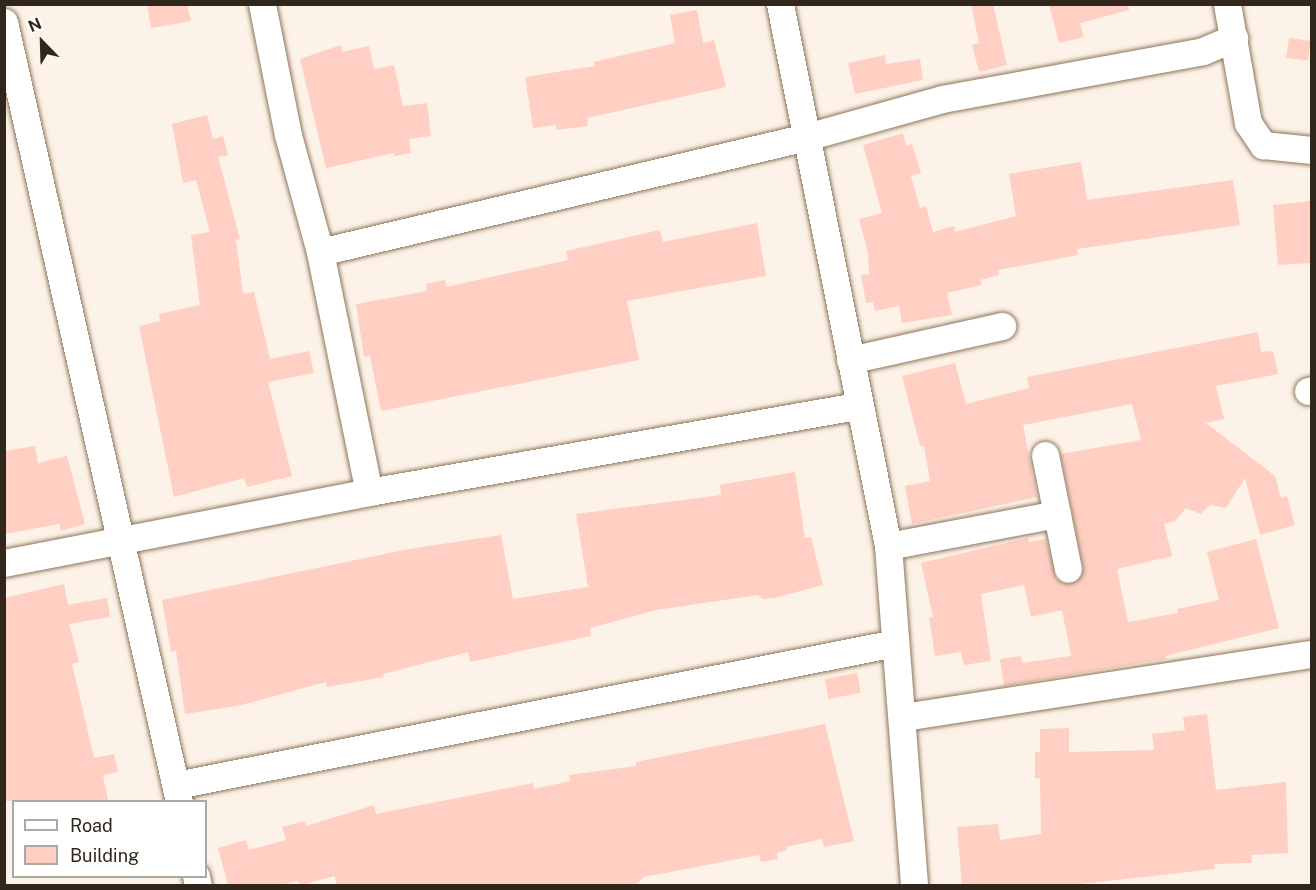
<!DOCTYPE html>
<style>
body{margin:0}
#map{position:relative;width:1316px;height:890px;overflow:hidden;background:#fdf2e7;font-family:"Public Sans",sans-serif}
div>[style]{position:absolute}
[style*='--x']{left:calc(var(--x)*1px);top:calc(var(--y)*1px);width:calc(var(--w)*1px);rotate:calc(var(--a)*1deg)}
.building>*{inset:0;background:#fecfc2;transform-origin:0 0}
.roads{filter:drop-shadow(0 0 2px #8d755a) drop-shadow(0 0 2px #8d755a)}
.minor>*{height:27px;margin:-13.5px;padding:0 13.5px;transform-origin:13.5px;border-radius:13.5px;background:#fff}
span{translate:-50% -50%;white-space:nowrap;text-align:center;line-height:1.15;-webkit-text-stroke:4.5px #fff;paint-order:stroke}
.frame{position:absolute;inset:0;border:6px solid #30261b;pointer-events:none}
.legend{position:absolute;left:12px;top:800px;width:195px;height:78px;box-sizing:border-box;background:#fff;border:2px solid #aca8a4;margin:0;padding:8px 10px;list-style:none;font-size:18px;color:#30261b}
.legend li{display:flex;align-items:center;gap:12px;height:30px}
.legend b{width:30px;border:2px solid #aca8a4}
.north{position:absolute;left:12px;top:12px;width:60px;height:60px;-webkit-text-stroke:4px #fff;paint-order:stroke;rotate:337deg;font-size:16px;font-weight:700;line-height:24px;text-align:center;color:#30261b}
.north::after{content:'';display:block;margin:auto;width:21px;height:27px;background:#30261b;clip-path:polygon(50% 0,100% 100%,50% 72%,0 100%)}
</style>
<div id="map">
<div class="building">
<div style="clip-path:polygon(147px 4px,187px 4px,191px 21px,151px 28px)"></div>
<div style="clip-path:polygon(971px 4px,993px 4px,1007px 65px,979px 72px,972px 45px,979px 43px)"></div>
<div style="clip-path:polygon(1049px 4px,1128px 4px,1129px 10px,1080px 23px,1084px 37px,1059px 43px)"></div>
<div style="clip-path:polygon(697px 10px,703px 43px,714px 40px,726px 87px,587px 118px,588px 126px,556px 130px,556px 125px,533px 128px,525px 77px,595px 66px,594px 62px,675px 43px,670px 15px)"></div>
<div style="left:1289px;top:38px;width:22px;height:20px;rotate:8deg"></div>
<div style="clip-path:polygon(341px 45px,342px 52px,369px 46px,374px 69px,394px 65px,403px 106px,427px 103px,431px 136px,409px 139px,411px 153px,394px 156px,394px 153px,326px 168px,300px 59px)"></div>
<div style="clip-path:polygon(885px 55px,886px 64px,920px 59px,923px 80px,855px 94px,848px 63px)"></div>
<div style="clip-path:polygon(207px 115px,213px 139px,223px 136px,228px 155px,218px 157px,240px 239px,236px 240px,243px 294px,254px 292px,270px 359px,309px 351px,314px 373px,268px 382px,292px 476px,247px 487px,244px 478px,174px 497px,139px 326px,160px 321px,159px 314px,200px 305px,191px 235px,210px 232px,196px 180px,183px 183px,172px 124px)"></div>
<div style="clip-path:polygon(903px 133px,906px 146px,912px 144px,921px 173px,911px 176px,920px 208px,926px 206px,933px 232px,954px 226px,955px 232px,1016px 216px,1009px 174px,1081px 162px,1087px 200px,1233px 180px,1240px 225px,1077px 249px,1078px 255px,998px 270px,999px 275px,980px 280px,982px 285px,947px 293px,952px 315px,902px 323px,899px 306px,875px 311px,873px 302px,866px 303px,861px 275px,869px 274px,868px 253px,859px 219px,882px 213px,863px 145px)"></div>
<div style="clip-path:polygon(1311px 201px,1311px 263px,1278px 265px,1273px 205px)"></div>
<div style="clip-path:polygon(757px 223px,766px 276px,627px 301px,639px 360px,381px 411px,370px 356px,364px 357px,356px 304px,427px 291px,426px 284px,445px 280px,446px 287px,568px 260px,566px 251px,660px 230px,663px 242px)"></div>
<div style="clip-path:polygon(1258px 332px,1261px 352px,1273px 351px,1278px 374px,1216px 386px,1224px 419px,1206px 423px,1275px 476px,1281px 498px,1287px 496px,1295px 525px,1260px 535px,1245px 478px,1226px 508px,1210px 505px,1201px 514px,1186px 508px,1175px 521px,1164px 524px,1172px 556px,1117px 569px,1128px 622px,1178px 613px,1177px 609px,1219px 600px,1207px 552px,1256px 539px,1279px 628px,1165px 656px,1166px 659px,1004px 686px,1000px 659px,1021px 656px,1022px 663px,1071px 656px,1062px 610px,1031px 617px,1024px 585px,981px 594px,991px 661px,964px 665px,961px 652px,935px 656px,929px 618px,933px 617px,921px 563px,1028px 538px,1029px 542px,1046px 539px,1056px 579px,1064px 584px,1078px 581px,1083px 566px,1061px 454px,1141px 440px,1132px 404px,1023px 425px,1037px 497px,912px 524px,905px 486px,930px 481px,924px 446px,920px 446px,902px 376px,955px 363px,966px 404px,1029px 388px,1027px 377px)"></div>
<div style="clip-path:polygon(35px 446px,38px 463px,67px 456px,85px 524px,61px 531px,59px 524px,4px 534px,4px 451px)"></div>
<div style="clip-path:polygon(795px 472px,805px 538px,811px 537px,823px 585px,774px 598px,763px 599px,758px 595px,656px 610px,590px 628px,591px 636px,470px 662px,468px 652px,383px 674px,384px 677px,327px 687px,326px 682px,237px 706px,185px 714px,176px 651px,171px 652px,162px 600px,409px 549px,501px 535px,513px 599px,588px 587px,576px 514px,721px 495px,720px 485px)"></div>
<div style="clip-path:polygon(64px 584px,68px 605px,107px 598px,110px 617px,69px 624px,79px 662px,72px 664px,94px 758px,114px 754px,118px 772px,103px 775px,108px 801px,4px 801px,4px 598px)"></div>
<div style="left:857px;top:673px;width:20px;height:33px;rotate:79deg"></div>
<div style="clip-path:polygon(1207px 714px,1216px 790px,1286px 782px,1288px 853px,1251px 855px,1252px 863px,1214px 864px,1215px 869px,1072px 885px,962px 885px,957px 827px,998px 824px,1000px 840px,1041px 834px,1040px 778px,1035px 778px,1035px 752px,1040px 752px,1040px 729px,1069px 728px,1069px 752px,1154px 750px,1152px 734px,1185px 730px,1183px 717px)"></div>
<div style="clip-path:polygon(825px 724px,854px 841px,824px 847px,822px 839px,786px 847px,787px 850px,777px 853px,778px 859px,761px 862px,759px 855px,644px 877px,636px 885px,336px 885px,335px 876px,301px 885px,297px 881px,281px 885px,228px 885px,218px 848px,246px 840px,249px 850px,286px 840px,282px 827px,305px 821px,306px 826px,374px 805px,376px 814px,533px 783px,534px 789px,570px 781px,569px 775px,636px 766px,636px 762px)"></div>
</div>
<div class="roads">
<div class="minor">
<div style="--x:262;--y:4;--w:134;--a:78.8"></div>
<div style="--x:288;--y:135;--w:121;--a:74.7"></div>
<div style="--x:320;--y:252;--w:245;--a:78.5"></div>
<div style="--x:780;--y:4;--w:553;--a:78.73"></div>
<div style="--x:888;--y:546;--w:341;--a:85.6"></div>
<div style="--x:1227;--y:4;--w:121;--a:80"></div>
<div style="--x:1248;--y:123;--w:27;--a:56"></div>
<div style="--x:1263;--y:145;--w:49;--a:5.8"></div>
<div style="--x:4;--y:22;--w:799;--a:77.35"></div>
<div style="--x:320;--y:252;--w:499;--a:-13.3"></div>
<div style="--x:806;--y:137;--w:141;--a:-15.6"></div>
<div style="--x:942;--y:99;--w:265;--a:-10.4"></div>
<div style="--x:1203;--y:51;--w:34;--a:-23"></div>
<div style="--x:850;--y:360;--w:156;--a:-12.6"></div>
<div style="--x:1308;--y:391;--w:4;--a:-14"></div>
<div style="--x:1045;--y:455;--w:116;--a:78.6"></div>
<div style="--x:888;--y:546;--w:172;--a:-10.7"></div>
<div style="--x:4;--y:563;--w:372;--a:-11"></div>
<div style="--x:369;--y:492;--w:497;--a:-10"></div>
<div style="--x:903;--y:717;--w:414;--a:-8.8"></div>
<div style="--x:176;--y:785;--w:733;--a:-11.17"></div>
<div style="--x:196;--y:876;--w:10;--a:79"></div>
</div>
</div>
<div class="frame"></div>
<ul class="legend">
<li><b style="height:8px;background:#fff"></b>Road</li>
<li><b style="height:16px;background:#fecfc2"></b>Building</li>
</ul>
<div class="north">N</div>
</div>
